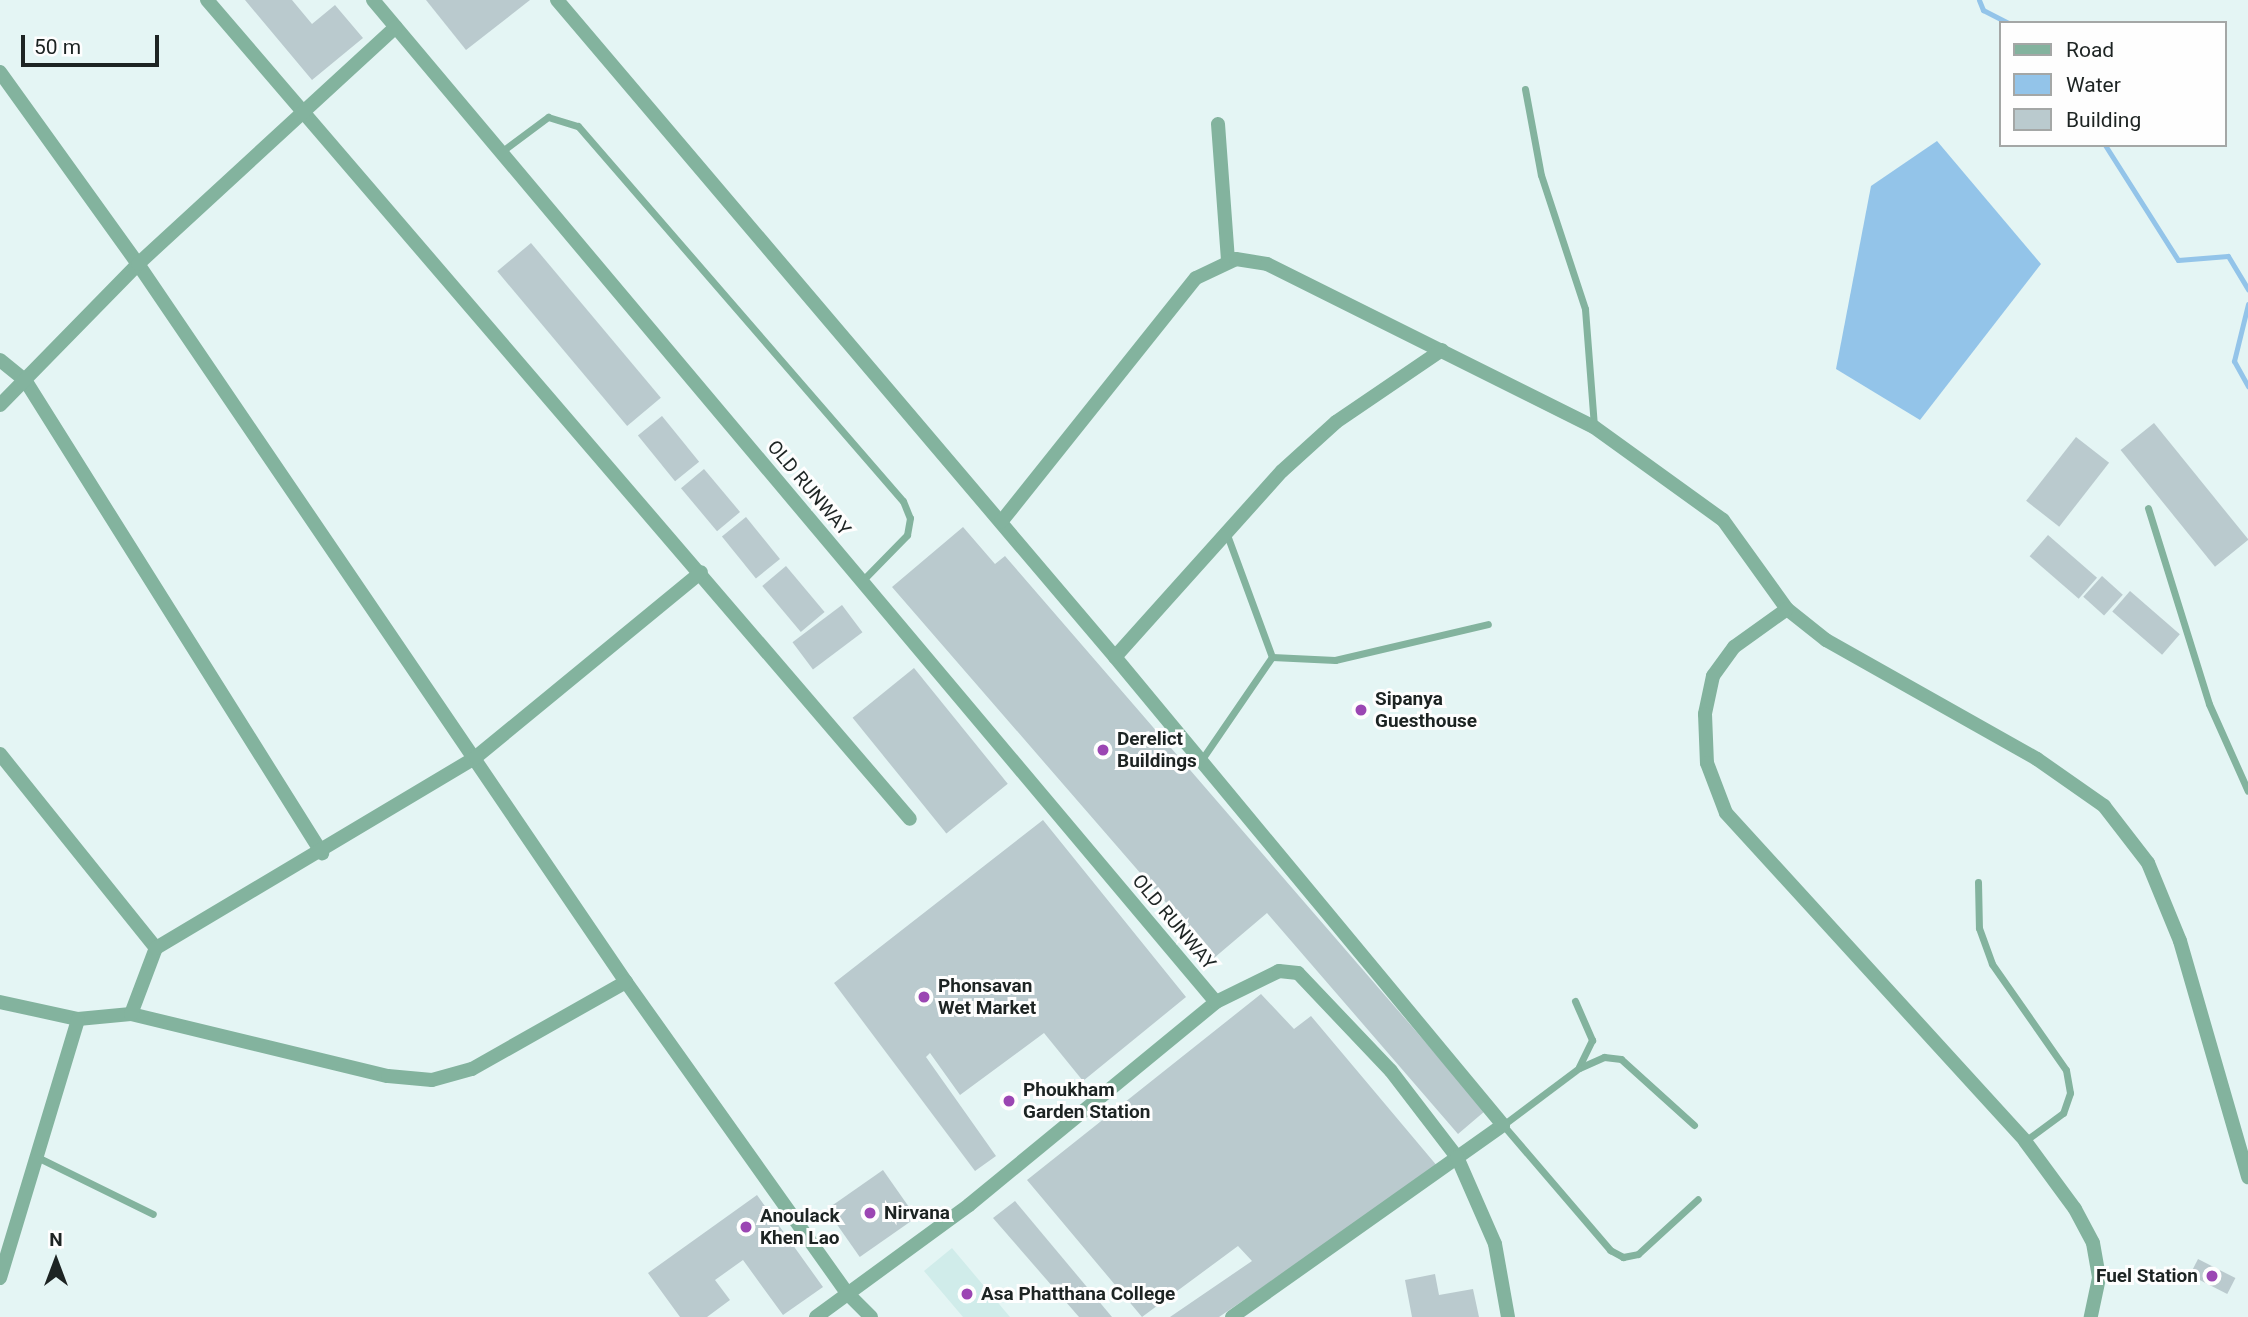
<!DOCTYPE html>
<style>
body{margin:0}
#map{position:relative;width:2248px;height:1317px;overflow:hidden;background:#e4f5f4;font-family:Roboto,sans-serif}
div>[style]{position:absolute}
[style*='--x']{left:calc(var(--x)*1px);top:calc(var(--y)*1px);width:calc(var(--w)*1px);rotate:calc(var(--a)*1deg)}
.built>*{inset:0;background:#d0ecea}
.water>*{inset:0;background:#93c4e9}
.stream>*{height:5px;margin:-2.5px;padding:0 2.5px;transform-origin:2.5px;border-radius:2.5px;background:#93c4e9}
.building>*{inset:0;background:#bacace;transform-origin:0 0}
.lane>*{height:7px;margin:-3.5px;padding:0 3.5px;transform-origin:3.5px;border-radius:3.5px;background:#83b39e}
.street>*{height:14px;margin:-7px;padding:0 7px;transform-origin:7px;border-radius:7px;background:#83b39e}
.dots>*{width:19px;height:19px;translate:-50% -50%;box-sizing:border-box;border:4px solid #fefefe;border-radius:50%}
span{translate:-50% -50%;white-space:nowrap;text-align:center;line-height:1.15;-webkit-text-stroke:6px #fefefe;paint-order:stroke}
.street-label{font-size:19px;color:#1d2423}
.poi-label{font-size:19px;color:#1d2423;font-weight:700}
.left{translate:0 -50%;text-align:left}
.right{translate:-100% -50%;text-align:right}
.legend{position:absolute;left:1999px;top:21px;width:228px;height:126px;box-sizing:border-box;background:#fefefe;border:2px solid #a4a7a6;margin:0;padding:9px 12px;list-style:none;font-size:21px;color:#1d2423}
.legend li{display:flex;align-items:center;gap:14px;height:35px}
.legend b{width:35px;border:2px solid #a4a7a6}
.north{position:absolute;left:21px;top:1226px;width:70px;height:70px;-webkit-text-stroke:5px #fefefe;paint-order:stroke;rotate:0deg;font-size:19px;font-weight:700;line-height:28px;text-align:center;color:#1d2423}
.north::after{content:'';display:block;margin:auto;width:24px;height:32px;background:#1d2423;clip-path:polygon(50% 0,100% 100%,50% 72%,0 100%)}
.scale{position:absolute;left:21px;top:35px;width:138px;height:32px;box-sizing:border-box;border:4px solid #1d2423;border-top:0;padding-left:9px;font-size:21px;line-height:24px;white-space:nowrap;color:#1d2423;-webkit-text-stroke:5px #fefefe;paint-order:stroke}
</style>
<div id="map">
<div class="built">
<div style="clip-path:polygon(952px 1248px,1010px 1317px,963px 1317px,924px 1271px)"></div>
</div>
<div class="water">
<div style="clip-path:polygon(1937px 141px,2041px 264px,1920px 420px,1836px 369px,1871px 186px)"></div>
</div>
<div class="stream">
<div style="--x:1979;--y:0;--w:11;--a:68"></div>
<div style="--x:1983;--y:10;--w:29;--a:27"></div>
<div style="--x:2105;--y:145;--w:136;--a:57.6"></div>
<div style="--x:2178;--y:260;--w:50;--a:-4.6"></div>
<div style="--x:2228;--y:256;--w:39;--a:59"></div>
<div style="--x:2248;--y:304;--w:59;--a:103.8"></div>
<div style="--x:2234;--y:361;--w:29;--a:61"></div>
</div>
<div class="building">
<div style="clip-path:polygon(245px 0,292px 0,312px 24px,335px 5px,363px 38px,312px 80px)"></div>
<div style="clip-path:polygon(426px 0,530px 0,466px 50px)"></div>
<div style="left:531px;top:243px;width:202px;height:44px;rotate:50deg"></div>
<div style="left:662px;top:416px;width:59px;height:31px;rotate:51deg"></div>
<div style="left:2154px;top:423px;width:150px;height:43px;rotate:51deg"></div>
<div style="left:2076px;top:437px;width:42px;height:81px;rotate:38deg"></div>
<div style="left:704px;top:469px;width:56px;height:30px;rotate:50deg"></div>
<div style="left:746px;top:517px;width:54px;height:31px;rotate:51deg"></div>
<div style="clip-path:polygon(963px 527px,995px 564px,1005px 556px,1485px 1111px,1458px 1134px,1267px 913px,1214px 958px,892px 587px)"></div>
<div style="left:2048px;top:535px;width:65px;height:28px;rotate:41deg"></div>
<div style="left:786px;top:566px;width:60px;height:31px;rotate:50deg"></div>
<div style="left:2102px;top:576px;width:28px;height:28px;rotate:42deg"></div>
<div style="left:2130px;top:591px;width:66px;height:27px;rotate:41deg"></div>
<div style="left:842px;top:605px;width:34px;height:62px;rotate:53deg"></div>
<div style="left:914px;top:668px;width:149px;height:79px;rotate:51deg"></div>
<div style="clip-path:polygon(1043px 820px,1186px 997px,1083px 1081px,1044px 1033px,960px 1095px,930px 1053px,926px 1057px,996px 1156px,975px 1171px,834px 983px)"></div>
<div style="clip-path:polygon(1261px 994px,1294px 1029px,1311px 1016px,1438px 1167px,1219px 1317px,1170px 1317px,1252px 1261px,1238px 1246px,1142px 1317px,1027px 1180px)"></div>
<div style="left:883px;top:1170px;width:58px;height:69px;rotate:55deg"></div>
<div style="clip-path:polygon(757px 1195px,823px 1287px,783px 1315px,743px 1260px,715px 1280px,730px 1300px,707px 1317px,680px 1317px,648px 1273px)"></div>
<div style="clip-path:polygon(1015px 1201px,1112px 1317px,1079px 1317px,993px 1218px)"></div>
<div style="left:2198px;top:1259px;width:42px;height:18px;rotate:27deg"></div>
<div style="clip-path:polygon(1435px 1274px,1439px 1295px,1473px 1289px,1479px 1317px,1412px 1317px,1405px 1280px)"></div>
</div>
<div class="lane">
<div style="--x:1525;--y:89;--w:87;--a:79.5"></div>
<div style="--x:1541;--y:175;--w:141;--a:71.8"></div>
<div style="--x:1585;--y:309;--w:118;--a:85.6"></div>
<div style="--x:501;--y:152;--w:59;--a:-36.7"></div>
<div style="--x:548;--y:117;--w:31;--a:17"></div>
<div style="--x:578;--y:126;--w:496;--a:49.1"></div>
<div style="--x:903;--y:501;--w:18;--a:68"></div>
<div style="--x:910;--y:518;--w:17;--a:100"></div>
<div style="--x:907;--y:535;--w:64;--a:134.4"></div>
<div style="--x:2148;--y:508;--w:205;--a:72.7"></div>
<div style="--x:2209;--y:704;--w:95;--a:65.9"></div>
<div style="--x:1272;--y:657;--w:63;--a:2.7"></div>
<div style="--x:1335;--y:660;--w:157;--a:-13.2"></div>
<div style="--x:1200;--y:762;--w:127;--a:-55.6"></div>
<div style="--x:1272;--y:657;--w:133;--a:-110.2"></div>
<div style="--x:1978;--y:882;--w:46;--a:88.8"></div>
<div style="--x:1979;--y:928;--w:38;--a:70"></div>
<div style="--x:1992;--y:964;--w:129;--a:55.1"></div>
<div style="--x:2066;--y:1070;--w:23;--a:80"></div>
<div style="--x:2070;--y:1093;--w:21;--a:109"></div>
<div style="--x:2063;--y:1113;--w:47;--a:143.6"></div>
<div style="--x:1575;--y:1001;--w:43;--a:66.4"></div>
<div style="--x:1592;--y:1040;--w:30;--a:116"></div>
<div style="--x:1694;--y:1125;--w:98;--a:-137.9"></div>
<div style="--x:1621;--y:1059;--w:17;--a:-173"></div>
<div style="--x:1604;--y:1057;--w:27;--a:156"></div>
<div style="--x:1579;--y:1068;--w:95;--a:143.1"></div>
<div style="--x:1503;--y:1125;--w:165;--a:49.4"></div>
<div style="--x:1610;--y:1250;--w:15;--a:28"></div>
<div style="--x:1623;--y:1257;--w:15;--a:-11"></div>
<div style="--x:1638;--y:1254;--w:81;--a:-42.5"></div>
<div style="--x:37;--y:1157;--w:129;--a:26.2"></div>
</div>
<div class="street">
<div style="--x:207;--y:0;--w:1079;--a:49.36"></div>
<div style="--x:373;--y:0;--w:1309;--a:49.93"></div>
<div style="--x:557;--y:0;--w:862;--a:49.66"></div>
<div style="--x:1115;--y:657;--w:608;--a:50.34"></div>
<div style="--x:1503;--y:1125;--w:332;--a:144.7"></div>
<div style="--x:0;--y:72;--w:236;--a:54.3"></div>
<div style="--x:138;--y:264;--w:868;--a:55.8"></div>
<div style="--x:626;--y:982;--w:382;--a:54.6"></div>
<div style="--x:847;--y:1293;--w:34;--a:45"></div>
<div style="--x:1218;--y:124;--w:137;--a:85.8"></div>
<div style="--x:0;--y:360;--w:32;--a:39"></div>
<div style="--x:25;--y:380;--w:559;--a:57.88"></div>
<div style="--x:0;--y:405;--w:197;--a:-45.6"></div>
<div style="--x:138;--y:264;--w:350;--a:-42.6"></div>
<div style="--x:1001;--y:522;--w:312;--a:-51.4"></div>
<div style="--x:1196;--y:278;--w:44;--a:-25.4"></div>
<div style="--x:1236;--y:259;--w:31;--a:9"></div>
<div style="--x:1267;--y:264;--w:365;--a:26.5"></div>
<div style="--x:1594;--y:427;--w:159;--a:35.8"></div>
<div style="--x:1723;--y:520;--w:110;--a:54.3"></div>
<div style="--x:1787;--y:609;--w:50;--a:38.5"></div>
<div style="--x:1826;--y:640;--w:242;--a:29.4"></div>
<div style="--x:2037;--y:759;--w:82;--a:35"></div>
<div style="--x:2104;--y:806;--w:72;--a:52.3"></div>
<div style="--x:2148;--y:863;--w:84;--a:67.7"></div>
<div style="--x:2180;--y:941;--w:246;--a:73.9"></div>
<div style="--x:1787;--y:609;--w:65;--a:144.4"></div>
<div style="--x:1734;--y:647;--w:36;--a:126"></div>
<div style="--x:1713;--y:676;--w:39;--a:102"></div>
<div style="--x:1705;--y:714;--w:49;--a:87.7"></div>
<div style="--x:1707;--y:763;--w:53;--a:69.2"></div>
<div style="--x:1726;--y:813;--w:444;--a:47.6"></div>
<div style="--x:2025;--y:1141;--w:84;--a:53.7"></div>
<div style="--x:2075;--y:1209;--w:38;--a:62"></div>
<div style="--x:2093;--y:1243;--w:36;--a:80"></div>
<div style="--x:2099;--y:1278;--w:40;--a:102"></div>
<div style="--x:1115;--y:657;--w:250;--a:-48.1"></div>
<div style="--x:1282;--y:471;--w:73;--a:-42.2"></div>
<div style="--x:1336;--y:422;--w:128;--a:-34.2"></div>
<div style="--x:0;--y:754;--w:249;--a:51.2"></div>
<div style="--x:0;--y:1002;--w:80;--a:12.3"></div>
<div style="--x:78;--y:1019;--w:53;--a:-5.4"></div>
<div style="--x:131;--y:1014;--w:264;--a:13.6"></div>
<div style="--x:388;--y:1076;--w:44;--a:5.2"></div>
<div style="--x:432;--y:1080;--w:41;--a:-15.4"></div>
<div style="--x:472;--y:1069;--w:177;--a:-29.5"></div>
<div style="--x:131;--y:1014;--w:71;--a:-69.3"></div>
<div style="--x:156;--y:948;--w:373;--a:-30.8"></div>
<div style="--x:476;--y:757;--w:291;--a:-39.4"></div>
<div style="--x:0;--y:1278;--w:270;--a:-73.2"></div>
<div style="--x:816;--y:1317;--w:190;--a:-36.2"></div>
<div style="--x:969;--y:1205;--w:320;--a:-39.4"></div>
<div style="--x:1216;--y:1002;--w:70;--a:-26.2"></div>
<div style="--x:1279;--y:971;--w:19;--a:6"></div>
<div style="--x:1298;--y:973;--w:135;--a:46.5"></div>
<div style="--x:1391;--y:1071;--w:108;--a:52.5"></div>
<div style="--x:1457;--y:1157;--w:95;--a:66.4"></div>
<div style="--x:1495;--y:1244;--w:74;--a:79.9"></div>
</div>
<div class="dots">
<div style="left:1361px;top:710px;background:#9b46b3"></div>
<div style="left:1103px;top:750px;background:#9b46b3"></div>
<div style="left:924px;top:997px;background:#9b46b3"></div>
<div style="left:1009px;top:1101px;background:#9b46b3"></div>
<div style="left:870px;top:1213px;background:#9b46b3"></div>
<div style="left:746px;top:1227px;background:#9b46b3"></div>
<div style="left:2212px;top:1276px;background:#9b46b3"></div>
<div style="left:967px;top:1294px;background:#9b46b3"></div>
</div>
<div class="street-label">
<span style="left:809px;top:488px;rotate:50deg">OLD RUNWAY</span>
<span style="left:1174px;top:922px;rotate:50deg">OLD RUNWAY</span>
</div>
<div class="poi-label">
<span class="left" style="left:1375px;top:710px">Sipanya<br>Guesthouse</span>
<span class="left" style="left:1117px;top:750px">Derelict<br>Buildings</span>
<span class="left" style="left:938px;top:997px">Phonsavan<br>Wet Market</span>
<span class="left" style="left:1023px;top:1101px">Phoukham<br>Garden Station</span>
<span class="left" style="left:884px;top:1213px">Nirvana</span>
<span class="left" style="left:760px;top:1227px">Anoulack<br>Khen Lao</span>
<span class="right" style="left:2198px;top:1276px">Fuel Station</span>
<span class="left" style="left:981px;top:1294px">Asa Phatthana College</span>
</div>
<ul class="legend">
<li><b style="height:9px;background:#83b39e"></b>Road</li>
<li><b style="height:19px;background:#93c4e9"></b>Water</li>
<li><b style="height:19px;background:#bacace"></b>Building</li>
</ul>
<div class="north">N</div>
<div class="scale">50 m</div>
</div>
